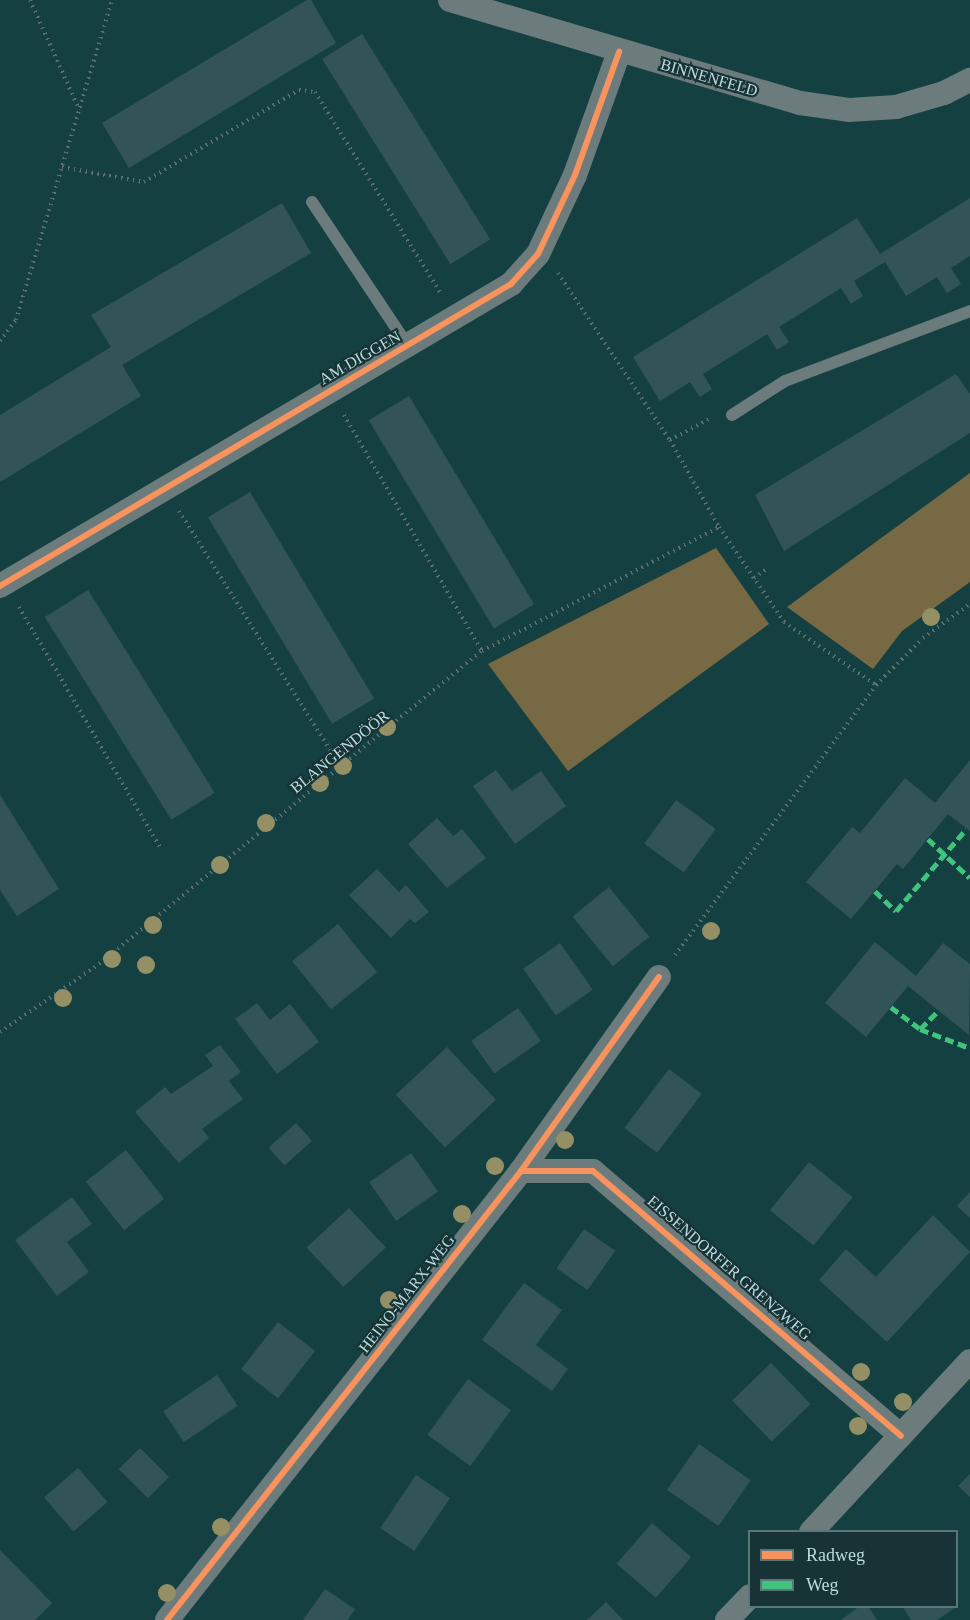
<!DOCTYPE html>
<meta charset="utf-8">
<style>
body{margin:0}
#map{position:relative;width:970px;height:1620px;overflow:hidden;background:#144042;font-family:"Times New Roman",serif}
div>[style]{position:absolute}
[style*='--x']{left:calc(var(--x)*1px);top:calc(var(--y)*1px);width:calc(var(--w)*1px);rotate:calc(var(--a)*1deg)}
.green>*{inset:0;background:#786945}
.building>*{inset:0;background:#335456;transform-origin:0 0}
.path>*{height:4px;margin-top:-2px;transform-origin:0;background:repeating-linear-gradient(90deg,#5d7071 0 1.5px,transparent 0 6px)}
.service>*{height:12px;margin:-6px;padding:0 6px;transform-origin:6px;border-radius:6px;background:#6c7b7b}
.minor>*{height:24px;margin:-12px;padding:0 12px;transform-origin:12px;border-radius:12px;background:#6c7b7b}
.quiet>*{height:4.5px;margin-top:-2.25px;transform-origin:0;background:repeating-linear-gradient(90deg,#40c37c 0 9px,transparent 0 13.5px)}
.cycleway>*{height:6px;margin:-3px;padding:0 3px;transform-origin:3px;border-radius:3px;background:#f8935d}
.trees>*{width:18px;height:18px;margin:-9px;border-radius:50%;background:#948f65}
span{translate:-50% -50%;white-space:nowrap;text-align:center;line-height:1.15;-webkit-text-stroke:4.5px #173335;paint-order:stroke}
.street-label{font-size:16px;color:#bbdbdd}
.legend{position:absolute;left:748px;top:1530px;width:210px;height:78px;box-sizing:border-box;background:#173335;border:2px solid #597678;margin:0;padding:8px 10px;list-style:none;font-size:18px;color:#bbdbdd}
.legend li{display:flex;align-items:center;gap:12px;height:30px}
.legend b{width:30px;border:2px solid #597678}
</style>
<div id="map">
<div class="green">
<div style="clip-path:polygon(970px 473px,970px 582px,902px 631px,873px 669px,787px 607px)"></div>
<div style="clip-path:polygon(716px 548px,769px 624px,568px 771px,488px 664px)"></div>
</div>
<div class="building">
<div style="clip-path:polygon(307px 0,311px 0,336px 43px,129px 168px,102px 123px)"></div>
<div style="left:362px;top:34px;width:242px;height:47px;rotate:58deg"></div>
<div style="clip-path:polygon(970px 198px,970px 256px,951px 268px,961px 284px,947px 293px,937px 277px,906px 296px,885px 262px,854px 281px,863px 296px,851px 304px,841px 288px,779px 327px,789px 342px,777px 350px,767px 334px,703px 374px,712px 389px,700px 397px,690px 382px,660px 401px,633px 357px,857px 218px,880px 254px)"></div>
<div style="clip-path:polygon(282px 203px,311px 253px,122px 365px,141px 396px,0 482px,0 415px,111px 347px,91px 315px)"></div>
<div style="clip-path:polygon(956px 374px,970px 394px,970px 433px,784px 551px,755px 495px)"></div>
<div style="left:409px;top:396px;width:243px;height:47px;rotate:59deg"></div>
<div style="left:250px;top:492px;width:241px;height:49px;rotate:59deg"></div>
<div style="left:88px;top:590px;width:239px;height:51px;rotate:58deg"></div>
<div style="clip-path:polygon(970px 760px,970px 831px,948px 814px,903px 869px,897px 864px,851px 919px,806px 882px,852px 827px,860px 833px,905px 778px,935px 803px)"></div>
<div style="clip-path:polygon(496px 770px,512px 791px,541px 771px,566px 806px,515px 844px,473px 786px)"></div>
<div style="clip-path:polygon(0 795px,59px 889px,17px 916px,0 890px)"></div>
<div style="left:676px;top:800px;width:49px;height:54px;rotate:36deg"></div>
<div style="clip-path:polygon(437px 818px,453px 836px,462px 829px,486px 858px,447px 888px,408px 844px)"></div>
<div style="clip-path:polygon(377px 869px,399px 892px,406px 885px,429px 912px,415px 923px,410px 919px,391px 938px,349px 895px)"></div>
<div style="left:609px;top:887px;width:64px;height:47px;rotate:51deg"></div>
<div style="left:338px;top:924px;width:62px;height:59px;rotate:51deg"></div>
<div style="clip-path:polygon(875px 942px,916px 976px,943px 943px,970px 964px,969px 1035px,908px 986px,866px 1037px,825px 1003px)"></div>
<div style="left:560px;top:943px;width:57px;height:45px;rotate:55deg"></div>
<div style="clip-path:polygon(257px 1003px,270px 1020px,290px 1004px,319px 1042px,277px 1074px,235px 1019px)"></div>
<div style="left:518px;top:1008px;width:40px;height:57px;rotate:55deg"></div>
<div style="clip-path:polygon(220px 1045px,241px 1072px,229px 1081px,243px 1099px,202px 1129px,209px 1138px,179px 1163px,135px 1112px,165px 1087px,171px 1094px,213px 1066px,205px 1055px)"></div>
<div style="left:447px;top:1047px;width:72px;height:70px;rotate:47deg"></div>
<div style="left:669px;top:1069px;width:41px;height:74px;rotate:37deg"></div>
<div style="left:296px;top:1123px;width:24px;height:37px;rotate:48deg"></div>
<div style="left:126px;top:1150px;width:62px;height:51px;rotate:52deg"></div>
<div style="left:411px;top:1153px;width:47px;height:51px;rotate:55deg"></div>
<div style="left:809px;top:1162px;width:56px;height:62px;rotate:39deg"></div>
<div style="clip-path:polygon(970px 1192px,970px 1218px,957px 1206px)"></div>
<div style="clip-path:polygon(72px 1197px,92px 1224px,67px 1242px,89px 1272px,57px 1296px,15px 1240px)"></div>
<div style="left:349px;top:1208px;width:54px;height:58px;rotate:47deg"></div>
<div style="clip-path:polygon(933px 1215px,970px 1252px,887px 1342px,819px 1280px,846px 1249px,876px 1277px)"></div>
<div style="left:584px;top:1229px;width:38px;height:48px;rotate:35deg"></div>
<div style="clip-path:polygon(524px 1283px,562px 1310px,536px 1345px,568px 1369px,552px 1391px,482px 1340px)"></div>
<div style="left:278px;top:1322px;width:47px;height:60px;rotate:38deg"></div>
<div style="left:771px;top:1363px;width:57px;height:54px;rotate:46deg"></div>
<div style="left:217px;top:1375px;width:37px;height:65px;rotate:56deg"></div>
<div style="left:468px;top:1379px;width:53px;height:69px;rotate:36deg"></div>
<div style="left:699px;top:1444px;width:63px;height:56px;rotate:35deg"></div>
<div style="left:140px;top:1448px;width:41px;height:30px;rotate:45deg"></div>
<div style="left:78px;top:1468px;width:45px;height:45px;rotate:49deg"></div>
<div style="clip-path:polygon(970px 1474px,970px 1497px,958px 1486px)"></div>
<div style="left:416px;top:1475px;width:41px;height:64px;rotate:34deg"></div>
<div style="left:652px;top:1523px;width:52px;height:54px;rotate:41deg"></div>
<div style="clip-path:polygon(0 1550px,52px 1603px,35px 1620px,0 1620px)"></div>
<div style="clip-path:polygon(325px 1589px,355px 1609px,348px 1620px,303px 1620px)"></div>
<div style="clip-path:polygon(606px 1602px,623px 1620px,587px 1620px)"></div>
<div style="clip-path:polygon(860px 1606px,868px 1606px,877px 1620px,841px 1620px)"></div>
<div style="clip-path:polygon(902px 1606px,957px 1606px,937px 1620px,911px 1620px)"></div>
</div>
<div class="path">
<div style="--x:30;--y:0;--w:120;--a:65.8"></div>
<div style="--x:62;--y:167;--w:83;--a:10.4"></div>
<div style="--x:144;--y:182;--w:180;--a:-30.7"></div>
<div style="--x:299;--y:90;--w:16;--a:7"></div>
<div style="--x:315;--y:92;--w:238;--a:58"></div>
<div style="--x:558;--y:273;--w:201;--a:56.2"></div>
<div style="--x:670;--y:440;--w:100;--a:60.6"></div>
<div style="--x:719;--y:527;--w:115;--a:55.6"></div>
<div style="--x:784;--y:622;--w:112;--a:34.4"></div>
<div style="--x:0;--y:341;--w:26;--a:-53"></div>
<div style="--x:16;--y:320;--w:334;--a:-73.3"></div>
<div style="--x:344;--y:415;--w:273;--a:59.7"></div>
<div style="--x:670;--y:440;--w:47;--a:-28.2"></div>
<div style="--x:179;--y:511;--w:303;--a:57.7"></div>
<div style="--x:754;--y:578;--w:14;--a:-36"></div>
<div style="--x:19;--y:607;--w:281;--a:59.6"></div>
<div style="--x:675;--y:955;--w:337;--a:-53.3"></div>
<div style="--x:876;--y:685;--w:66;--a:-45"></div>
<div style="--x:923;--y:638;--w:58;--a:-35.9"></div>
<div style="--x:0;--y:1032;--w:120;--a:-34.5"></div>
<div style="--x:99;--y:964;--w:495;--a:-39.3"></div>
<div style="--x:482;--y:651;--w:267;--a:-27.6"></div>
</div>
<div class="service">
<div style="--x:312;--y:202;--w:173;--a:56.3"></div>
<div style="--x:732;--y:415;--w:63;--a:-32.7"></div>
<div style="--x:785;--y:381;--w:198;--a:-20.7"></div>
</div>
<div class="minor">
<div style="--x:450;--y:0;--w:365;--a:16.4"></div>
<div style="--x:800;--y:103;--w:49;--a:8.1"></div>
<div style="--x:849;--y:110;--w:47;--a:-3.7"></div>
<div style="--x:896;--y:107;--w:50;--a:-16.3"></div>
<div style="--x:944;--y:93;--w:29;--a:-27"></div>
<div style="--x:0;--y:586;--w:594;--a:-30.58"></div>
<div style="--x:511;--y:284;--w:40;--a:-48"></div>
<div style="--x:538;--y:254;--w:87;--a:-64.9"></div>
<div style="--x:575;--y:175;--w:131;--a:-70.3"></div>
<div style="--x:521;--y:1171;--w:72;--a:0"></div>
<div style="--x:593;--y:1171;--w:406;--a:40.7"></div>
<div style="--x:811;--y:1532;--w:233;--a:-47.1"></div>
<div style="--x:167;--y:1620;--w:572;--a:-51.75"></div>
<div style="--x:521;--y:1171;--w:238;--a:-54.6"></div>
<div style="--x:727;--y:1620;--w:33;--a:-46"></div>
</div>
<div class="quiet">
<div style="--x:928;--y:839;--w:57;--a:42.9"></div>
<div style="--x:875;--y:891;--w:29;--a:44"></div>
<div style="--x:896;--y:911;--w:108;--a:-49.5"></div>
<div style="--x:891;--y:1007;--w:36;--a:37"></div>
<div style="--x:920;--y:1029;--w:53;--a:20.8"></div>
<div style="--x:920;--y:1029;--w:25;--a:-45"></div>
</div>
<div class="cycleway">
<div style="--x:0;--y:586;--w:594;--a:-30.58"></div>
<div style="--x:511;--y:284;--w:40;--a:-48"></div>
<div style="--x:538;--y:254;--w:87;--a:-64.9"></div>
<div style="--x:575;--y:175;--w:131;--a:-70.3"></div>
<div style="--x:521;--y:1171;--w:72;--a:0"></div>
<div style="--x:593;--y:1171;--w:406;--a:40.7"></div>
<div style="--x:167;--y:1620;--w:572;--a:-51.75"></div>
<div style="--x:521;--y:1171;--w:238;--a:-54.6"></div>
</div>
<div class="trees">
<div style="left:931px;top:617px"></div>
<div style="left:387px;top:727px"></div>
<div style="left:343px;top:766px"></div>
<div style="left:320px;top:783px"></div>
<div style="left:266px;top:823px"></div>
<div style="left:220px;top:865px"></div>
<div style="left:153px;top:925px"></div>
<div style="left:711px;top:931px"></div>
<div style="left:112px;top:959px"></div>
<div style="left:146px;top:965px"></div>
<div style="left:63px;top:998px"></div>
<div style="left:565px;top:1140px"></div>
<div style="left:495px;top:1166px"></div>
<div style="left:462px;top:1214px"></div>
<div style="left:389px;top:1300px"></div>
<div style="left:861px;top:1372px"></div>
<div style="left:903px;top:1402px"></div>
<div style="left:858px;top:1426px"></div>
<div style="left:221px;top:1527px"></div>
<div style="left:167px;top:1593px"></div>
</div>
<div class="street-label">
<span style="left:709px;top:78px;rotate:16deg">BINNENFELD</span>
<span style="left:360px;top:358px;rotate:-30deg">AM DIGGEN</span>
<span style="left:340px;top:752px;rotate:-39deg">BLANGENDÖÖR</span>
<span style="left:729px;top:1268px;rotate:41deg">EISSENDORFER GRENZWEG</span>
<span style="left:407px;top:1294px;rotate:-52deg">HEINO-MARX-WEG</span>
</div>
<ul class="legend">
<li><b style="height:8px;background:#f8935d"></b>Radweg</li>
<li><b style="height:8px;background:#40c37c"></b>Weg</li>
</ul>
</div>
